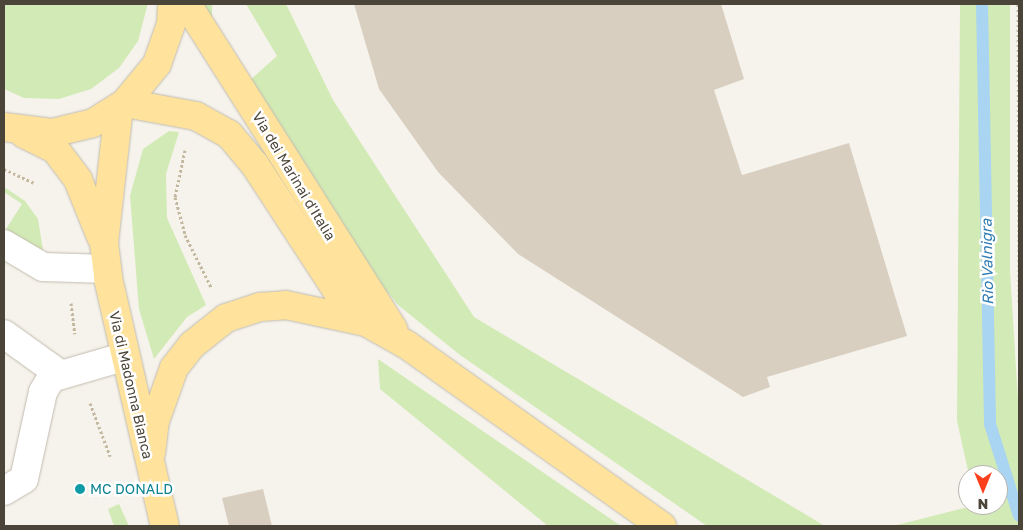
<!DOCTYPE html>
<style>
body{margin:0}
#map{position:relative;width:1023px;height:530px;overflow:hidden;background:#f6f3ec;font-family:"Golos Text",sans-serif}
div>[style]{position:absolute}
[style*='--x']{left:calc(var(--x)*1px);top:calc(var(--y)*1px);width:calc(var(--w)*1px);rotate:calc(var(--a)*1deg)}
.green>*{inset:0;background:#d2eab5;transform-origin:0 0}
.stream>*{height:12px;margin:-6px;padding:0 6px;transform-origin:6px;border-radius:6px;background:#a9d4f2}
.building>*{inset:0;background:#d8cfc1}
.path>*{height:3px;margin-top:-1.5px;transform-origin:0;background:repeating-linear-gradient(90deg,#c4b79f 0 2.5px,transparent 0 5px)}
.roads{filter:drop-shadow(0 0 1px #c2bbae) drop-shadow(0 0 1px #c2bbae)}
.minor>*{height:28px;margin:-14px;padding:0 14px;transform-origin:14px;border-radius:14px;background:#fff}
.major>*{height:28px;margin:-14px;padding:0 14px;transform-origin:14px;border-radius:14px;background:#ffe39c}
.dots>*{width:14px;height:14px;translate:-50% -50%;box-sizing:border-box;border:2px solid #fff;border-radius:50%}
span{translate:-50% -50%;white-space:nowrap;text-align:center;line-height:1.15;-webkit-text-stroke:5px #fff;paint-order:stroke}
.street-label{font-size:14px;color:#4b4439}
.culture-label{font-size:14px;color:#0d838f}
.left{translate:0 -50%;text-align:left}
.water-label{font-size:15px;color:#2e7ab2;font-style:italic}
.frame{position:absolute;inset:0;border:5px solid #4b4439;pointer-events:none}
.north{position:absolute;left:958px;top:465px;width:50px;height:50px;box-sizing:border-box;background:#fff;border:1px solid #b7b4b0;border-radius:50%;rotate:180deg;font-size:14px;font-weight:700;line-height:20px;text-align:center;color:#4b4439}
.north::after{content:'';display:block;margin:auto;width:18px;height:22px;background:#fc3f1d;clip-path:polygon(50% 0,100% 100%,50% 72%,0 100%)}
</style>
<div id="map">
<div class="green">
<div style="clip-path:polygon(4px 4px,147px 4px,147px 7px,138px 41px,119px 68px,91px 89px,59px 99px,24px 98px,4px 89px)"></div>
<div style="left:204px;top:4px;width:8px;height:54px"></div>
<div style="clip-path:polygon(246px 4px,286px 4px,333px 100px,474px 317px,825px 526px,707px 526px,460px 355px,398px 305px,364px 264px,249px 81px,277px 56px)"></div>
<div style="clip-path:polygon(960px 4px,1010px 4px,1010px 271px,1019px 417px,1019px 526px,893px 526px,976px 505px,998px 505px,998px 475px,969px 475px,957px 421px)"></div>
<div style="clip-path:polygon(169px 131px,179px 132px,166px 174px,167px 218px,206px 305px,187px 317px,154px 359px,139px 309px,130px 196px,143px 149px)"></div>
<div style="clip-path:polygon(4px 187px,25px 201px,38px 219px,43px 250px,34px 252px,15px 241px,6px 229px,22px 204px,4px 192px)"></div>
<div style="clip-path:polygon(378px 359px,621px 526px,548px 526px,380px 389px)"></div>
<div style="clip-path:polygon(119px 504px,129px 526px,114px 526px,108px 509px)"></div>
</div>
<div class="stream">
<div style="--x:982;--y:4;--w:420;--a:88.9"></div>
<div style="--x:990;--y:424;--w:96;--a:72.5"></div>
</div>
<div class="building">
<div style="clip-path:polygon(354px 4px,721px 4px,744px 79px,714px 90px,742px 175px,849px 143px,907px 336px,767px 377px,770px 387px,743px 397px,518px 254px,438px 172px,379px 89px)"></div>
<div style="clip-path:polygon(263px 489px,272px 526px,229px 526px,222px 498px)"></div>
</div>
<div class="path">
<div style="--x:1018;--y:4;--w:298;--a:89.8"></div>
<div style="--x:185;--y:150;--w:48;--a:102"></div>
<div style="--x:175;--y:197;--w:39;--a:75"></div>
<div style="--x:185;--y:235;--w:58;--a:63.4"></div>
<div style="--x:4;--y:169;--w:33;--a:25"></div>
<div style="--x:71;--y:303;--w:31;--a:83"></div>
<div style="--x:90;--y:403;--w:57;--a:69.3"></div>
</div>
<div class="roads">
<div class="minor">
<div style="--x:4;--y:244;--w:45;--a:30.5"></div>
<div style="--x:43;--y:267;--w:64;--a:1.8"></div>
<div style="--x:4;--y:334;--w:67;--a:35.8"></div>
<div style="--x:4;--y:491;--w:23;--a:-31"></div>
<div style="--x:24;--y:479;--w:89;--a:-77.7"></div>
<div style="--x:43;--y:392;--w:16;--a:-60"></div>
<div style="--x:51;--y:378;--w:75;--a:-16.3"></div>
</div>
<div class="major">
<div style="--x:187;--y:4;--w:385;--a:57.6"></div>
<div style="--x:125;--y:103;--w:72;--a:10.4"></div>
<div style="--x:196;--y:116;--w:38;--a:29"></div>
<div style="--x:229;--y:134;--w:40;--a:50"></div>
<div style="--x:255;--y:165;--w:150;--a:56.9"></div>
<div style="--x:337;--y:291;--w:42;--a:46.9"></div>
<div style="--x:366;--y:322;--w:47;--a:29.3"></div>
<div style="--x:407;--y:345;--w:313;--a:35.4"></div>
<div style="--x:119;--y:107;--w:137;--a:96.3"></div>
<div style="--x:104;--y:243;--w:35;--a:83"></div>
<div style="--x:108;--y:278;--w:254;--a:77.1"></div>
<div style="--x:4;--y:127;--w:48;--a:7.1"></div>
<div style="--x:52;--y:133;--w:42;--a:-13.7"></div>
<div style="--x:93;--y:123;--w:38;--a:-32"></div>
<div style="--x:125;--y:103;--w:50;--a:-50.6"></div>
<div style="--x:157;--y:64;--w:42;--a:-70.7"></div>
<div style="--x:171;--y:24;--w:20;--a:-87"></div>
<div style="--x:24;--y:134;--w:34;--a:26"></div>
<div style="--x:55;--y:149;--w:39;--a:53"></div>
<div style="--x:78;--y:180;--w:61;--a:68"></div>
<div style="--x:151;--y:453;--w:32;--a:-83"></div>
<div style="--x:155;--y:421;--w:56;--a:-70.3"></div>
<div style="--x:174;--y:368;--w:29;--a:-52"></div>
<div style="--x:192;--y:345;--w:43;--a:-38.5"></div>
<div style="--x:226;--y:318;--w:36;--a:-18"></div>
<div style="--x:260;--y:307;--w:26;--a:-4"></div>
<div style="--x:286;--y:305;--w:82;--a:12"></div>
</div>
</div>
<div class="dots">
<div style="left:80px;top:489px;background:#0f9aa8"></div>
</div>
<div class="street-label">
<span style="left:294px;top:176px;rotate:59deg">Via dei Marinai d'Italia</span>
<span style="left:131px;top:385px;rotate:77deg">Via di Madonna Bianca</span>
</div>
<div class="culture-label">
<span class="left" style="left:90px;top:489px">MC DONALD</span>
</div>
<div class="water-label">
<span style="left:987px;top:262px;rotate:-91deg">Rio Valnigra</span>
</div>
<div class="frame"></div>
<div class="north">N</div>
</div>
